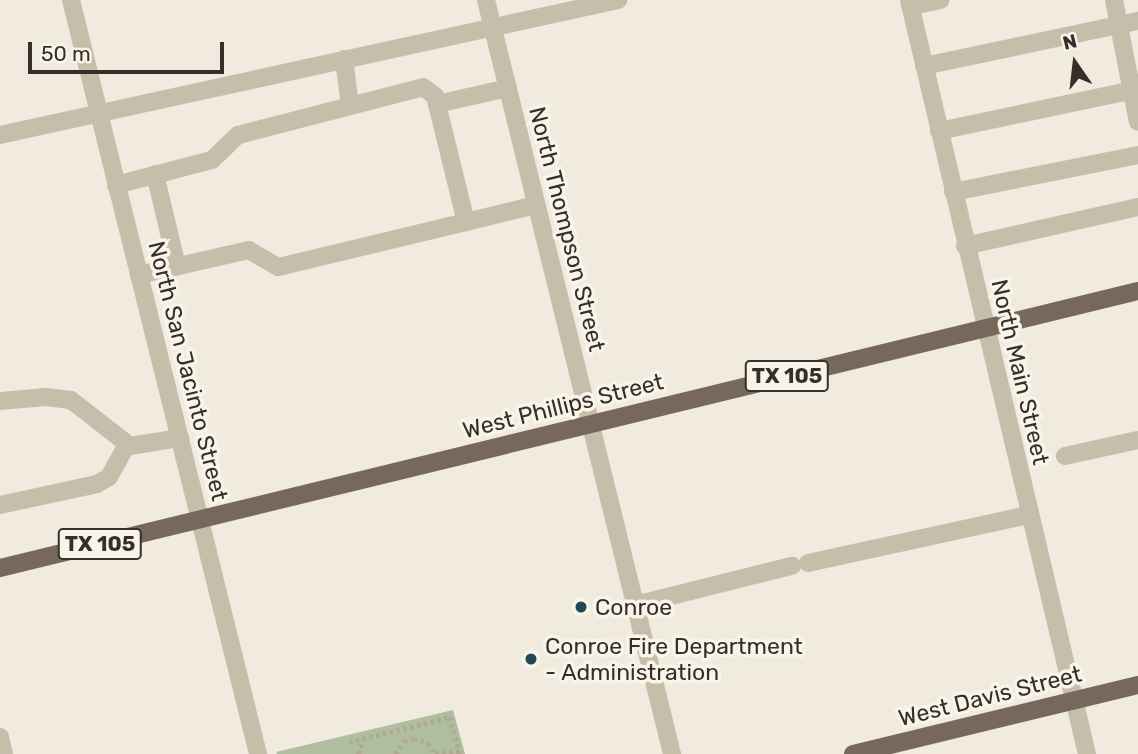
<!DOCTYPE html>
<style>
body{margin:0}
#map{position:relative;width:1138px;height:754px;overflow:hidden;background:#f0ebde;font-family:Rubik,sans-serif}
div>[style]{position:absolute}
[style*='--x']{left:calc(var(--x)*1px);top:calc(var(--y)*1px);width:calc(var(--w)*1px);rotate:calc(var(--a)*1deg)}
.green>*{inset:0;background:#aebe9f}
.path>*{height:4.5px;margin-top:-2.25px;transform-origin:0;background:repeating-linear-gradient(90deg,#b3a795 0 3.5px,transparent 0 7px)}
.minor>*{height:18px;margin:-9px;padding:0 9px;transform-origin:9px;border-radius:9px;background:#c7bdab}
.major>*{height:18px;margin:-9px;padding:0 9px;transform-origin:9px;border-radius:9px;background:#76695c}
.dots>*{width:19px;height:19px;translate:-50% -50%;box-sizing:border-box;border:4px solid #f8f4ea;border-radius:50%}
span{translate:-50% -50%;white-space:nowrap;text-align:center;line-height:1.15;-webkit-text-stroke:7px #f8f4ea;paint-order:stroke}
.shield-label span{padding:2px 5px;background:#f8f4ea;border:2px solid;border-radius:5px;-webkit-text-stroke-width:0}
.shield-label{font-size:21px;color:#362f29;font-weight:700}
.street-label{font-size:23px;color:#362f29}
.poi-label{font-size:23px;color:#362f29}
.left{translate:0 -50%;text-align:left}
.north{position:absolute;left:1040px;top:28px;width:70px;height:70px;-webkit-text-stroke:5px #f8f4ea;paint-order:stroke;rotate:346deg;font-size:19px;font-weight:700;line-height:28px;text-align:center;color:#362f29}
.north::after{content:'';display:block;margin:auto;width:24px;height:32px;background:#362f29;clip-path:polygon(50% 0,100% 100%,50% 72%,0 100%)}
.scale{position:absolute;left:28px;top:42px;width:196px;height:32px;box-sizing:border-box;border:4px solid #362f29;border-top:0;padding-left:9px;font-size:21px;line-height:24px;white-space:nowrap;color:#362f29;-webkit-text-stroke:5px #f8f4ea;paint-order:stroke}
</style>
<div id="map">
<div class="green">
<div style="clip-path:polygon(453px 710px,465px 754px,277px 754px,276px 752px)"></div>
</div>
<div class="path">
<div style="--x:349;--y:742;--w:104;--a:-13.9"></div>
<div style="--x:450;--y:717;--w:38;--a:75"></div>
<div style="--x:435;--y:753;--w:24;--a:-5"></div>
<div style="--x:358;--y:754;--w:18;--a:-71"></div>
<div style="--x:395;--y:754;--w:16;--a:-55"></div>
<div style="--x:404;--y:741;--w:10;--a:-17"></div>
<div style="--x:414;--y:738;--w:15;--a:20"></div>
<div style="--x:428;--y:743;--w:13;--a:58"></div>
</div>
<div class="minor">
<div style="--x:71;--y:0;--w:777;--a:76.07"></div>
<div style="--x:486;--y:0;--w:777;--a:76.14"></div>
<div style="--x:909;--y:0;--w:775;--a:76.72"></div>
<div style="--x:1114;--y:0;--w:124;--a:78.9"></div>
<div style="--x:910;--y:6;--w:31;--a:-11"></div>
<div style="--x:344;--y:59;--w:47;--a:82.7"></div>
<div style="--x:924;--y:66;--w:219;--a:-11.9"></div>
<div style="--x:437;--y:104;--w:73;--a:-12.7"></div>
<div style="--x:939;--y:131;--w:203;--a:-11.9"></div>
<div style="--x:0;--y:135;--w:633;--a:-12.32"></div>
<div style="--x:155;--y:174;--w:95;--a:76.6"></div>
<div style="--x:116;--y:185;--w:99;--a:-14.6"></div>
<div style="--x:212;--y:160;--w:36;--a:-44"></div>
<div style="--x:238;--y:135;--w:191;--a:-14.5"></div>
<div style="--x:423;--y:87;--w:15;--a:37"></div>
<div style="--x:435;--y:96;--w:130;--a:76.2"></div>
<div style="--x:466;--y:222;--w:193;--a:166.5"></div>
<div style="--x:278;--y:267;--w:34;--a:-150"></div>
<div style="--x:249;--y:250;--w:113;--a:167.2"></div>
<div style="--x:953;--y:192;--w:189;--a:-11.3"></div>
<div style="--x:466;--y:222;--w:72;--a:-13.7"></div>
<div style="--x:965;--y:246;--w:177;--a:-12.7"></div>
<div style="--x:0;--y:401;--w:46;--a:-5"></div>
<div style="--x:46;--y:397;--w:25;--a:7"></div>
<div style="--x:71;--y:400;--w:75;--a:37.9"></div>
<div style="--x:130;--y:446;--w:51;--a:-9.1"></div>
<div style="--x:1065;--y:456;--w:75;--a:-12.4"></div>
<div style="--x:0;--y:505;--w:99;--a:-12.2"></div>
<div style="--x:97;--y:484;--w:14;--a:-30"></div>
<div style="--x:109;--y:477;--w:38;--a:-61"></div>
<div style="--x:808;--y:563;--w:226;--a:-12.3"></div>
<div style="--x:635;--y:605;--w:162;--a:-14"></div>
<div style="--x:0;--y:737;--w:17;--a:77"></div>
</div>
<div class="major">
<div style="--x:0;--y:568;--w:1171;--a:-13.68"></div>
<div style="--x:853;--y:754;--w:293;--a:-13.6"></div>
</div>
<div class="dots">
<div style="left:581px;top:607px;background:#234853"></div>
<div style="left:531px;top:659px;background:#234853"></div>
</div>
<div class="shield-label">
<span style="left:787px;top:376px">TX 105</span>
<span style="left:100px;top:544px">TX 105</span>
</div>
<div class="street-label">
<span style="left:567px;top:229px;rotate:76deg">North Thompson Street</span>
<span style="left:188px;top:371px;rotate:76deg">North San Jacinto Street</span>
<span style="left:1020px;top:372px;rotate:77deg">North Main Street</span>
<span style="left:563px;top:406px;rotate:-14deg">West Phillips Street</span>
<span style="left:990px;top:696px;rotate:-14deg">West Davis Street</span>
</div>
<div class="poi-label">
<span class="left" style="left:595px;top:607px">Conroe</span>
<span class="left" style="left:545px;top:659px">Conroe Fire Department<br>- Administration</span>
</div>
<div class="north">N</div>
<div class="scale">50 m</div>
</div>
